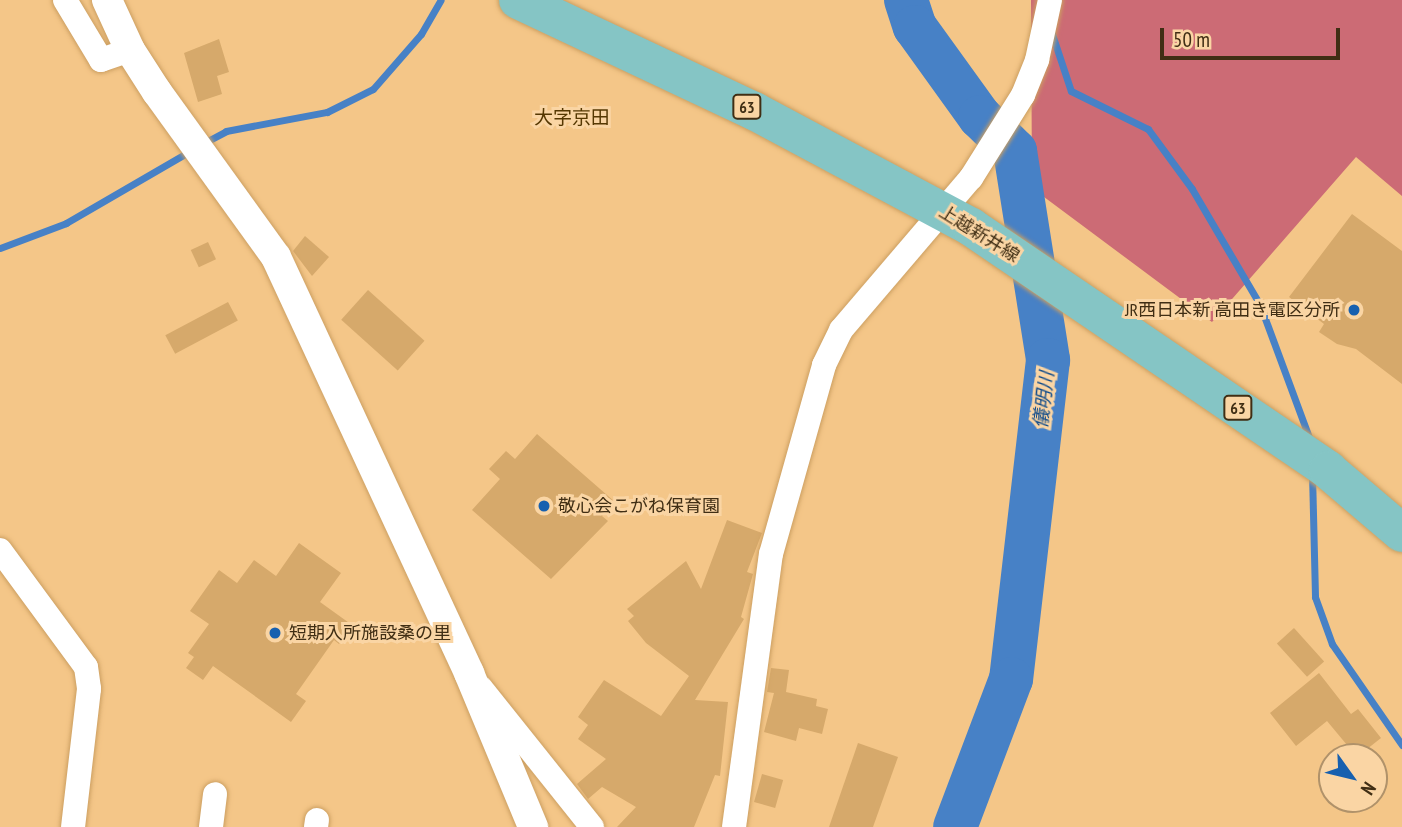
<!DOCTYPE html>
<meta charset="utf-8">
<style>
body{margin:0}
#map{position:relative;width:1402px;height:827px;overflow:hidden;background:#f4c688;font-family:"PT Sans Narrow","Noto Sans JP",sans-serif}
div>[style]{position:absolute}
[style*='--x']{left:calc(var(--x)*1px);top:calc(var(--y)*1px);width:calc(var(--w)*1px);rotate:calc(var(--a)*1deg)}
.forest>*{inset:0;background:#cc6b75}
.stream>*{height:7px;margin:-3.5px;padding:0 3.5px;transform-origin:3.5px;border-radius:3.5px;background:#4781c6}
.river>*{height:44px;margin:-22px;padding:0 22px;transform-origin:22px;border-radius:22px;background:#4781c6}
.building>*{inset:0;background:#d6a96b;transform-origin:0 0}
.roads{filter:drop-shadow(0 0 2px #cc9f61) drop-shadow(0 0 2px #cc9f61)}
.minor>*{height:24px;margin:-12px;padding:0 12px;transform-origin:12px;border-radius:12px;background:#fff}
.tertiary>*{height:30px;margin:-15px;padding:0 15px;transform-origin:15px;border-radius:15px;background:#fff}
.primary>*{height:38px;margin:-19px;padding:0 19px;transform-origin:19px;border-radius:19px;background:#85c5c5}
.dots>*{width:19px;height:19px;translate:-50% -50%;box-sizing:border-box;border:4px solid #fad5a4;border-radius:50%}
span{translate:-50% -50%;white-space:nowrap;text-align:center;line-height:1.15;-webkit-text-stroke:6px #fad5a4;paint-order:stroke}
.shield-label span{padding:2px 5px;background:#fad5a4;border:2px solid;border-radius:5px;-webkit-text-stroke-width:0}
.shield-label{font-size:16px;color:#402e14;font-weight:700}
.street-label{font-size:18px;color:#402e14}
.poi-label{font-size:18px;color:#402e14}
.right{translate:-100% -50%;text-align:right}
.left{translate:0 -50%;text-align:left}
.neighbourhood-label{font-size:19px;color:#563802}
.water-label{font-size:19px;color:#0c498a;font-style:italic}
.north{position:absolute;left:1318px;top:743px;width:70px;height:70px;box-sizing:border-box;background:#fad5a4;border:2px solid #b0926a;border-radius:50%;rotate:124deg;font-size:19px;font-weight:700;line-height:28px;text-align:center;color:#402e14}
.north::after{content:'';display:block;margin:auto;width:24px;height:32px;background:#1760af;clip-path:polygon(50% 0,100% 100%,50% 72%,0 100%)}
.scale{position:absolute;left:1160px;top:28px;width:180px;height:32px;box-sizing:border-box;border:4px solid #402e14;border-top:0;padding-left:9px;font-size:21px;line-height:24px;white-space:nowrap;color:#402e14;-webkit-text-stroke:5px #fad5a4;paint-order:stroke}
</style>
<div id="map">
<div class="forest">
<div style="clip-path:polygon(1031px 0,1402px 0,1402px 196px,1356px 157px,1212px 322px,1032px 188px)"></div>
</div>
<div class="stream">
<div style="--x:1051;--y:31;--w:63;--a:71.6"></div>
<div style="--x:1071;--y:91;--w:86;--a:26.3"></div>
<div style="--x:1148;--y:129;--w:74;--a:53.7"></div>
<div style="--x:1192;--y:189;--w:134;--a:59.6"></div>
<div style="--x:1260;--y:305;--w:144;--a:69.7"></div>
<div style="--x:202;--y:144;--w:27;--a:-28"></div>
<div style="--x:226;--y:131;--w:103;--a:-10.7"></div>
<div style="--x:327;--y:112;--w:51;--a:-26.6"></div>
<div style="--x:373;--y:89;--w:73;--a:-48.9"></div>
<div style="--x:421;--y:34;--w:39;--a:-60"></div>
<div style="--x:0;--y:248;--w:71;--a:-20.7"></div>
<div style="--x:66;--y:223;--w:146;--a:-30.1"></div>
<div style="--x:1312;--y:473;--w:124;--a:88.6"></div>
<div style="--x:1315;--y:597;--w:50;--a:70.1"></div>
<div style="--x:1332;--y:644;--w:123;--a:55.3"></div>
</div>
<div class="river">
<div style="--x:906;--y:0;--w:28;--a:72"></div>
<div style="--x:915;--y:27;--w:111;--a:54.2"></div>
<div style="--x:980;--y:117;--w:49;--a:44.2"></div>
<div style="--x:1015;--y:151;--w:212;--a:81"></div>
<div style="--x:1048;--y:360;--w:321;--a:96.6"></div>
<div style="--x:1011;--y:679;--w:158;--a:110.7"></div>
</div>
<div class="building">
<div style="clip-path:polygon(219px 39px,229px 72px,217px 76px,222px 94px,198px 102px,184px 53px)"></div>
<div style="clip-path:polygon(1352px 214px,1402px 251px,1402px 384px,1356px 349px,1337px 344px,1319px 332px,1324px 324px,1289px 297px)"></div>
<div style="clip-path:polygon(305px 236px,329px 257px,312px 276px,293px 251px)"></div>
<div style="left:208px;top:242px;width:19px;height:19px;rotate:65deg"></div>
<div style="left:368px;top:290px;width:76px;height:40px;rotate:42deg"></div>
<div style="left:228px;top:302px;width:21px;height:71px;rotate:62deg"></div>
<div style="clip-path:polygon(537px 434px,615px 502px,602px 516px,608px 521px,551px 579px,472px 510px,500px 479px,489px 469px,506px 451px,515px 459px)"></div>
<div style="clip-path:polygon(727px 520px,762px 533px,747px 572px,753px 574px,741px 617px,744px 619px,695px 700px,728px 702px,720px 776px,715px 775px,694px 827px,617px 827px,636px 807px,602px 787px,588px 799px,577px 784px,606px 759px,578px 739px,588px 725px,578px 717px,604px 680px,661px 716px,689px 676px,646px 643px,628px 621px,634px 616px,627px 609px,686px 561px,701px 589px)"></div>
<div style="clip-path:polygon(299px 543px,341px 573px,320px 602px,352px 625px,339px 644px,334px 640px,296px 694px,306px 701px,291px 722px,213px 666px,203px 680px,186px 668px,194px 657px,188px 653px,209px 624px,190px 611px,219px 570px,237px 583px,254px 560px,276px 576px)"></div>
<div style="left:1294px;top:628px;width:45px;height:23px;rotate:48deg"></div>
<div style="clip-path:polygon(771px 668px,789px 670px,786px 692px,817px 699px,816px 706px,828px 709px,822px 734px,799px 728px,796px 741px,764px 732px,774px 693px,767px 692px)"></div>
<div style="clip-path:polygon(1319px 673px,1351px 714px,1358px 709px,1381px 738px,1357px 757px,1327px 721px,1296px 746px,1270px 713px)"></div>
<div style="clip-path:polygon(858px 743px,898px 757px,873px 827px,829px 827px)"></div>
<div style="left:762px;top:774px;width:22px;height:29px;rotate:16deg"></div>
</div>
<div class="roads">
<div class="minor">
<div style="--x:65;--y:0;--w:70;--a:59"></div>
<div style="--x:101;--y:60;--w:31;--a:-19"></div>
<div style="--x:0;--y:550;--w:145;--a:53.7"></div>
<div style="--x:86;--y:667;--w:22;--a:82"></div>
<div style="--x:89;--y:689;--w:139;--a:96.6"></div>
<div style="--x:481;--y:688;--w:178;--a:51.4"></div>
<div style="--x:211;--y:827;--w:33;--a:-83"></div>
<div style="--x:316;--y:827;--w:7;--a:-82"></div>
<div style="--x:734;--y:827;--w:275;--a:-82.3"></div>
<div style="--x:771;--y:554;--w:196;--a:-74.3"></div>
<div style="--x:824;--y:365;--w:39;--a:-64"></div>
<div style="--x:841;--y:330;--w:200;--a:-49.5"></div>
<div style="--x:971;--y:178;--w:98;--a:-57.9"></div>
<div style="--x:1023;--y:95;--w:38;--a:-68"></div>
<div style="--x:1037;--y:60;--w:61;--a:-77.8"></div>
</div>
<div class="tertiary">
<div style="--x:107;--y:0;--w:55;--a:65.3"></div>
<div style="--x:130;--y:50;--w:50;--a:57.3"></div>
<div style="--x:157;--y:92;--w:203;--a:54.2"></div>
<div style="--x:276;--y:257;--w:459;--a:65.1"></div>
<div style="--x:469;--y:673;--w:167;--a:67.4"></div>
</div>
<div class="primary">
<div style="--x:518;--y:0;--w:261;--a:25.2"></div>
<div style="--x:754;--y:111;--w:246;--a:28.1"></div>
<div style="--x:971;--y:227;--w:432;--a:34.2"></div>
<div style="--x:1328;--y:470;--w:97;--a:40.4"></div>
</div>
</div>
<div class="dots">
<div style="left:1354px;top:310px;background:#1760af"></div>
<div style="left:544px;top:506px;background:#1760af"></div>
<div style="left:275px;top:633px;background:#1760af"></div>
</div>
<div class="shield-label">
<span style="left:747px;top:107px">63</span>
<span style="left:1238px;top:408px">63</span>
</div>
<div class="street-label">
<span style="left:979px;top:234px;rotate:32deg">上越新井線</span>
</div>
<div class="poi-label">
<span class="right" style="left:1340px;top:310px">JR西日本新 高田き電区分所</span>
<span class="left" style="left:558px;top:506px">敬心会こがね保育園</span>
<span class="left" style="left:289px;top:633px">短期入所施設桑の里</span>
</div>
<div class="neighbourhood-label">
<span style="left:572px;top:118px">大字京田</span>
</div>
<div class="water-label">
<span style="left:1044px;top:400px;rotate:-83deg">儀明川</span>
</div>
<div class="north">N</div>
<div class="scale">50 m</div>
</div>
